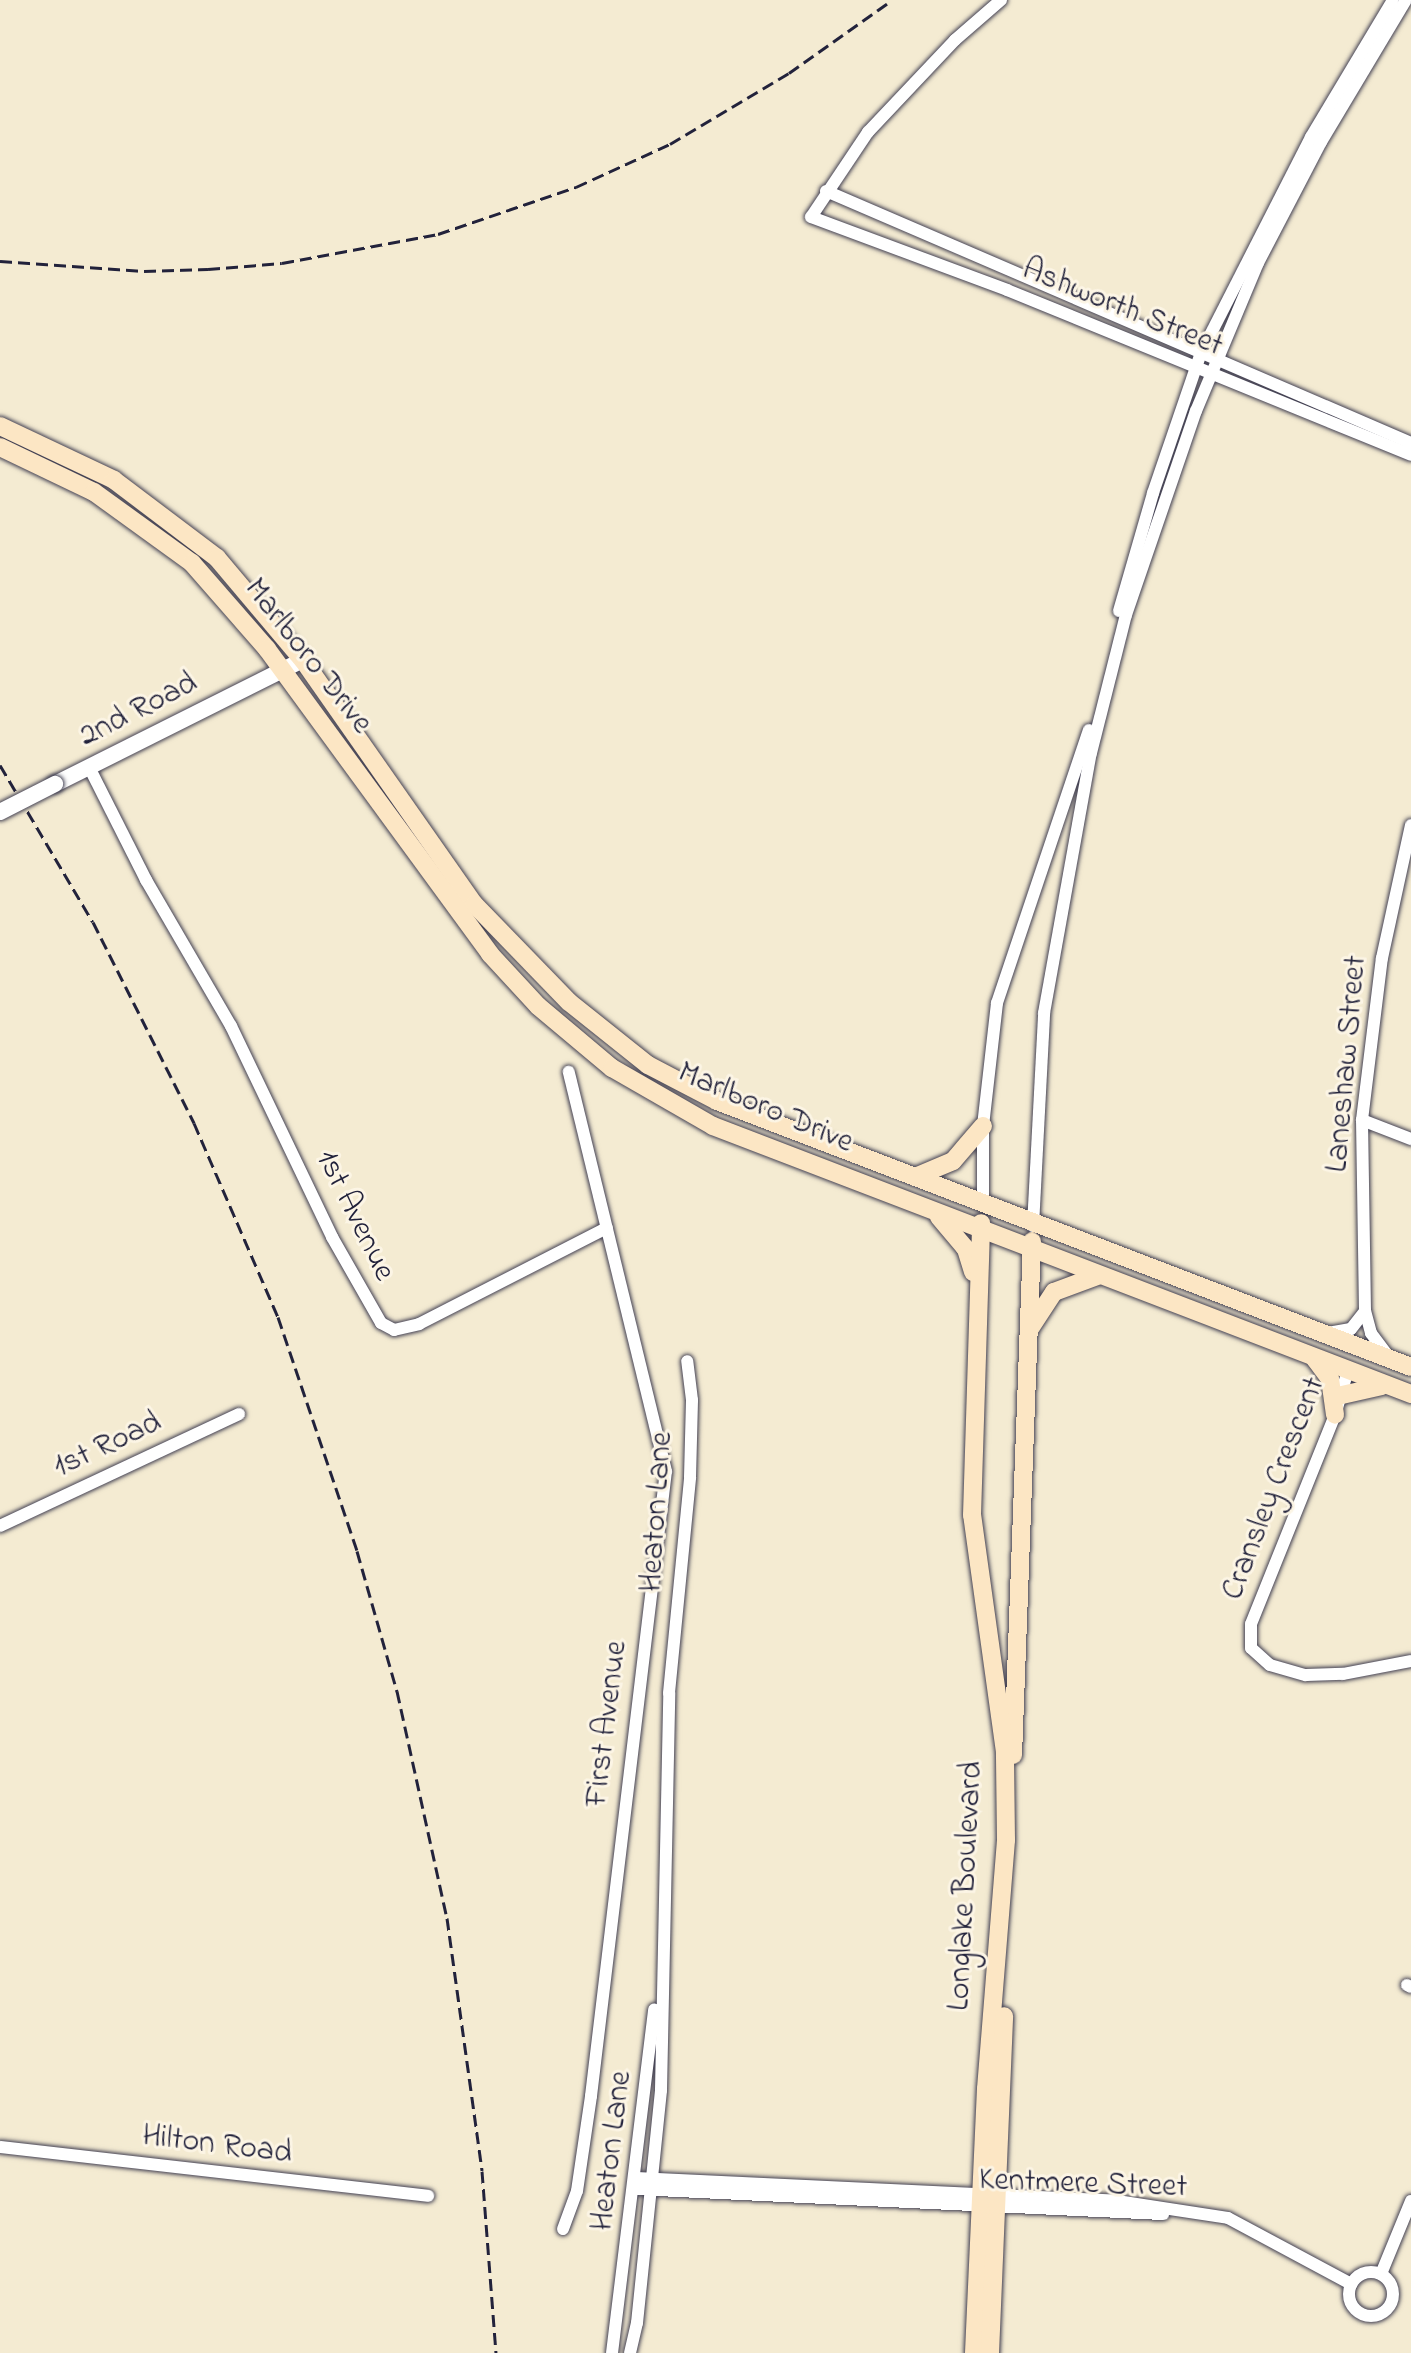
<!DOCTYPE html>
<style>
body{margin:0}
#map{position:relative;width:1411px;height:2353px;overflow:hidden;background:#f4ebd2;font-family:"Indie Flower",sans-serif}
div>[style]{position:absolute}
[style*='--x']{left:calc(var(--x)*1px);top:calc(var(--y)*1px);width:calc(var(--w)*1px);rotate:calc(var(--a)*1deg)}
.roads{filter:drop-shadow(0 0 2px #424052) drop-shadow(0 0 2px #424052)}
.minor>*{height:12px;margin:-6px;padding:0 6px;transform-origin:6px;border-radius:6px;background:#fff}
.minor>.ring{margin:-6px;padding:0;box-sizing:content-box;background:none;border:12px solid #fff;border-radius:50%}
.tertiary>*{height:16px;margin:-8px;padding:0 8px;transform-origin:8px;border-radius:8px;background:#fff}
.secondary>*{height:18px;margin:-9px;padding:0 9px;transform-origin:9px;border-radius:9px;background:#fce6c4}
.rail>*{height:3px;margin-top:-1.5px;transform-origin:0;background:repeating-linear-gradient(90deg,#22223b 0 12px,transparent 0 18px)}
.bridges{filter:drop-shadow(0 0 2px #424052) drop-shadow(0 0 2px #424052)}
.tertiary-bridge>*{height:16px;margin:-8px;padding:0 8px;transform-origin:8px;border-radius:8px;background:#fff}
span{translate:-50% -50%;white-space:nowrap;text-align:center;line-height:1.15;-webkit-text-stroke:6px #fcf5e5;paint-order:stroke}
.street-label{font-size:32px;color:#22223b}
</style>
<div id="map">
<div class="roads">
<div class="minor">
<div style="--x:1001;--y:0;--w:61;--a:139"></div>
<div style="--x:955;--y:40;--w:127;--a:133.4"></div>
<div style="--x:868;--y:132;--w:102;--a:123.8"></div>
<div style="--x:811;--y:217;--w:209;--a:20.4"></div>
<div style="--x:1007;--y:290;--w:436;--a:22.2"></div>
<div style="--x:826;--y:191;--w:637;--a:23.3"></div>
<div style="--x:1119;--y:611;--w:123;--a:-73.9"></div>
<div style="--x:1153;--y:493;--w:148;--a:-71.1"></div>
<div style="--x:1201;--y:353;--w:242;--a:-63"></div>
<div style="--x:1311;--y:137;--w:160;--a:-59.1"></div>
<div style="--x:89;--y:767;--w:127;--a:63.2"></div>
<div style="--x:146;--y:880;--w:169;--a:59.8"></div>
<div style="--x:231;--y:1026;--w:234;--a:64.4"></div>
<div style="--x:332;--y:1237;--w:99;--a:60.3"></div>
<div style="--x:381;--y:1323;--w:15;--a:28"></div>
<div style="--x:394;--y:1330;--w:26;--a:-13"></div>
<div style="--x:419;--y:1324;--w:211;--a:-27.1"></div>
<div style="--x:1362;--y:1120;--w:53;--a:21.2"></div>
<div style="--x:983;--y:1206;--w:80;--a:-90"></div>
<div style="--x:983;--y:1126;--w:124;--a:-83.5"></div>
<div style="--x:997;--y:1003;--w:288;--a:-71.4"></div>
<div style="--x:1033;--y:1226;--w:213;--a:-87"></div>
<div style="--x:1044;--y:1013;--w:264;--a:-79.8"></div>
<div style="--x:1091;--y:753;--w:142;--a:-75.8"></div>
<div style="--x:1126;--y:615;--w:216;--a:-71.1"></div>
<div style="--x:1196;--y:411;--w:160;--a:-67.3"></div>
<div style="--x:1258;--y:263;--w:136;--a:-62.5"></div>
<div style="--x:1321;--y:142;--w:165;--a:-59.1"></div>
<div style="--x:1328;--y:1333;--w:23;--a:-10"></div>
<div style="--x:1351;--y:1329;--w:23;--a:-52"></div>
<div style="--x:1389;--y:1357;--w:30;--a:-127"></div>
<div style="--x:1371;--y:1333;--w:23;--a:-105"></div>
<div style="--x:1365;--y:1311;--w:191;--a:-90.9"></div>
<div style="--x:1362;--y:1120;--w:163;--a:-83"></div>
<div style="--x:1382;--y:958;--w:136;--a:-77.7"></div>
<div style="--x:1348;--y:1370;--w:47;--a:106.1"></div>
<div style="--x:1335;--y:1415;--w:225;--a:111.9"></div>
<div style="--x:1251;--y:1624;--w:24;--a:90"></div>
<div style="--x:1251;--y:1648;--w:25;--a:42"></div>
<div style="--x:1270;--y:1665;--w:37;--a:16"></div>
<div style="--x:1306;--y:1675;--w:37;--a:-2"></div>
<div style="--x:1343;--y:1674;--w:69;--a:-10.8"></div>
<div style="--x:0;--y:1526;--w:264;--a:-25.1"></div>
<div style="--x:1407;--y:1985;--w:4;--a:27"></div>
<div style="--x:0;--y:2147;--w:431;--a:6.5"></div>
<div style="--x:637;--y:2178;--w:481;--a:2.7"></div>
<div style="--x:1117;--y:2201;--w:112;--a:8.7"></div>
<div style="--x:1228;--y:2218;--w:140;--a:28.2"></div>
<div style="--x:636;--y:2189;--w:528;--a:2.72"></div>
<div style="--x:563;--y:2229;--w:40;--a:-69.8"></div>
<div style="--x:577;--y:2191;--w:96;--a:-81.6"></div>
<div style="--x:591;--y:2096;--w:629;--a:-83.16"></div>
<div style="--x:666;--y:1471;--w:411;--a:-103.7"></div>
<div class="ring" style="left:1349px;top:2272px;width:32px;height:32px"></div>
<div style="--x:1381;--y:2274;--w:79;--a:-67.7"></div>
<div style="--x:612;--y:2353;--w:346;--a:-83"></div>
<div style="--x:630;--y:2353;--w:31;--a:-77"></div>
<div style="--x:637;--y:2323;--w:234;--a:-84.1"></div>
<div style="--x:661;--y:2090;--w:397;--a:-88.8"></div>
<div style="--x:669;--y:1693;--w:217;--a:-84.4"></div>
<div style="--x:690;--y:1477;--w:77;--a:-88.5"></div>
<div style="--x:692;--y:1400;--w:39;--a:-97"></div>
</div>
<div class="tertiary">
<div style="--x:55;--y:784;--w:277;--a:-26.6"></div>
</div>
<div class="secondary">
<div style="--x:0;--y:426;--w:126;--a:25.3"></div>
<div style="--x:114;--y:480;--w:129;--a:37.1"></div>
<div style="--x:217;--y:558;--w:133;--a:49.9"></div>
<div style="--x:303;--y:660;--w:298;--a:55"></div>
<div style="--x:474;--y:904;--w:136;--a:45.9"></div>
<div style="--x:569;--y:1002;--w:101;--a:38.6"></div>
<div style="--x:648;--y:1065;--w:78;--a:27.6"></div>
<div style="--x:717;--y:1101;--w:743;--a:20.97"></div>
<div style="--x:0;--y:447;--w:104;--a:25.6"></div>
<div style="--x:94;--y:492;--w:121;--a:35.9"></div>
<div style="--x:192;--y:563;--w:114;--a:48.9"></div>
<div style="--x:267;--y:649;--w:378;--a:53.8"></div>
<div style="--x:490;--y:954;--w:71;--a:47.3"></div>
<div style="--x:538;--y:1006;--w:97;--a:40"></div>
<div style="--x:612;--y:1068;--w:116;--a:29.9"></div>
<div style="--x:713;--y:1126;--w:748;--a:21"></div>
<div style="--x:915;--y:1177;--w:41;--a:-22.8"></div>
<div style="--x:953;--y:1161;--w:46;--a:-49.4"></div>
<div style="--x:939;--y:1217;--w:42;--a:49.8"></div>
<div style="--x:966;--y:1249;--w:24;--a:73"></div>
<div style="--x:1031;--y:1327;--w:42;--a:-56.7"></div>
<div style="--x:1054;--y:1292;--w:46;--a:-20.4"></div>
<div style="--x:1315;--y:1359;--w:25;--a:53"></div>
<div style="--x:1330;--y:1379;--w:36;--a:82"></div>
<div style="--x:1342;--y:1395;--w:41;--a:-12.7"></div>
<div style="--x:1013;--y:1755;--w:514;--a:-87.88"></div>
<div style="--x:974;--y:2353;--w:264;--a:-87.4"></div>
<div style="--x:986;--y:2089;--w:250;--a:-85.4"></div>
<div style="--x:1006;--y:1840;--w:88;--a:-90.7"></div>
<div style="--x:1005;--y:1752;--w:239;--a:-97.9"></div>
<div style="--x:972;--y:1515;--w:292;--a:-88.2"></div>
<div style="--x:990;--y:2353;--w:337;--a:-87.6"></div>
</div>
</div>
<div class="rail">
<div style="--x:0;--y:261;--w:144;--a:4"></div>
<div style="--x:144;--y:271;--w:64;--a:-1.8"></div>
<div style="--x:208;--y:269;--w:74;--a:-4.6"></div>
<div style="--x:282;--y:263;--w:159;--a:-10.5"></div>
<div style="--x:438;--y:234;--w:146;--a:-18.8"></div>
<div style="--x:576;--y:187;--w:103;--a:-24.6"></div>
<div style="--x:670;--y:144;--w:139;--a:-30.8"></div>
<div style="--x:789;--y:73;--w:126;--a:-35.3"></div>
<div style="--x:0;--y:765;--w:182;--a:59.4"></div>
<div style="--x:93;--y:922;--w:225;--a:63.3"></div>
<div style="--x:194;--y:1123;--w:211;--a:66.6"></div>
<div style="--x:278;--y:1317;--w:247;--a:71.3"></div>
<div style="--x:357;--y:1551;--w:146;--a:74.1"></div>
<div style="--x:397;--y:1691;--w:232;--a:77.6"></div>
<div style="--x:447;--y:1918;--w:255;--a:82.1"></div>
<div style="--x:482;--y:2171;--w:183;--a:85.6"></div>
</div>
<div class="bridges">
<div class="tertiary-bridge">
<div style="--x:0;--y:812;--w:62;--a:-27"></div>
</div>
</div>
<div class="street-label">
<span style="left:1122px;top:309px;rotate:22deg">Ashworth Street</span>
<span style="left:307px;top:657px;rotate:52deg">Marlboro Drive</span>
<span style="left:139px;top:711px;rotate:-27deg">2nd Road</span>
<span style="left:1348px;top:1064px;rotate:-85deg">Laneshaw Street</span>
<span style="left:765px;top:1109px;rotate:23deg">Marlboro Drive</span>
<span style="left:354px;top:1216px;rotate:64deg">1st Avenue</span>
<span style="left:108px;top:1446px;rotate:-25deg">1st Road</span>
<span style="left:1275px;top:1489px;rotate:-69deg">Cransley Crescent</span>
<span style="left:658px;top:1512px;rotate:-86deg">Heaton Lane</span>
<span style="left:608px;top:1724px;rotate:-83deg">First Avenue</span>
<span style="left:967px;top:1886px;rotate:-87deg">Longlake Boulevard</span>
<span style="left:217px;top:2146px;rotate:7deg">Hilton Road</span>
<span style="left:613px;top:2151px;rotate:-83deg">Heaton Lane</span>
<span style="left:1083px;top:2185px;rotate:2deg">Kentmere Street</span>
</div>
</div>
